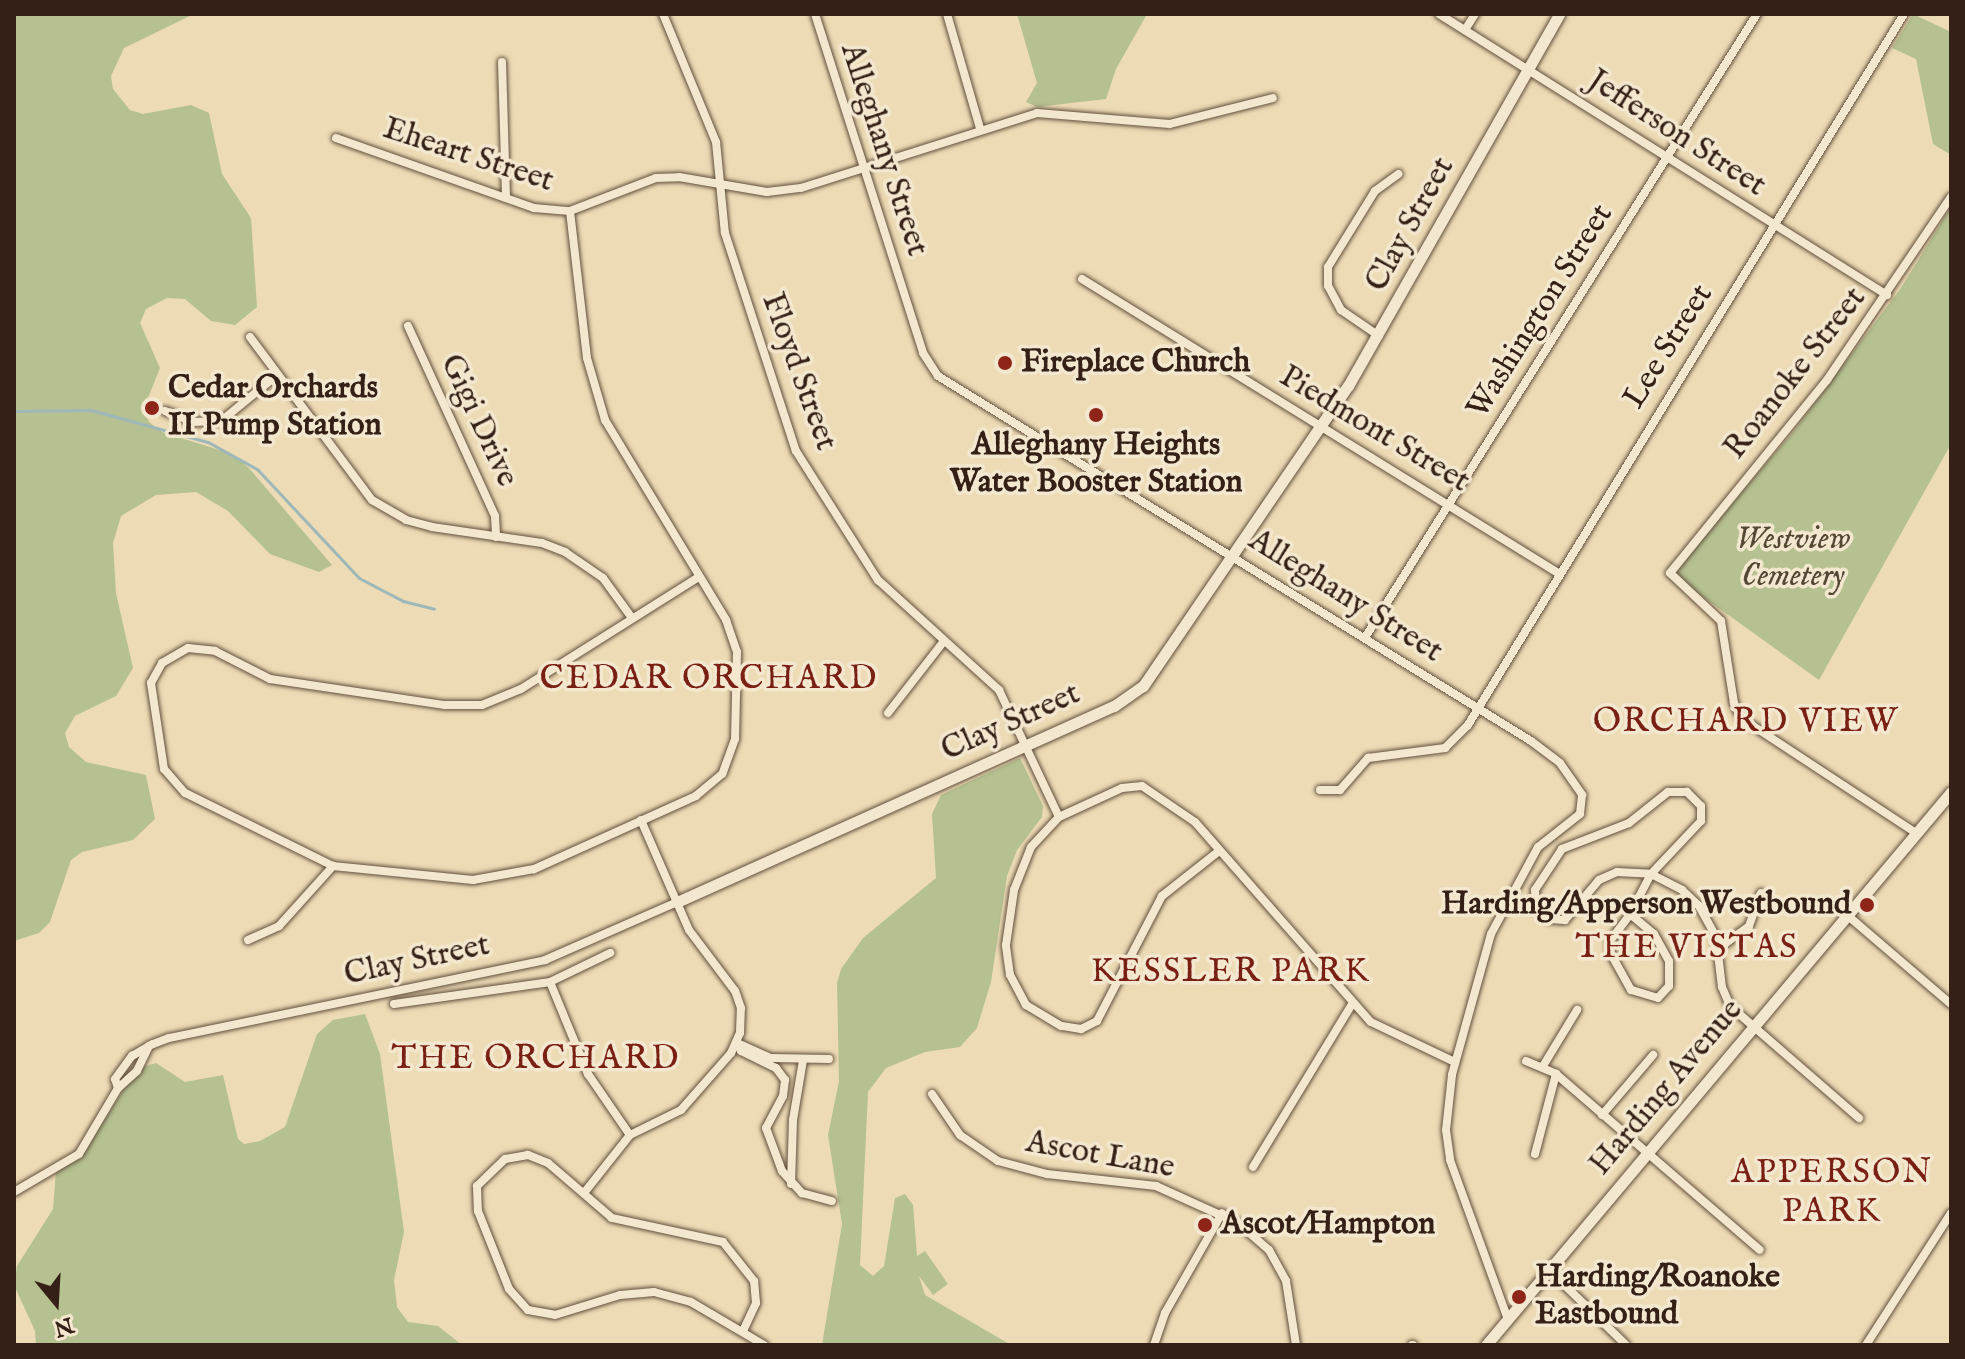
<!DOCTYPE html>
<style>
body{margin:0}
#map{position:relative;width:1965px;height:1359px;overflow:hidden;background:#eddbb5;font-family:"IM FELL English",serif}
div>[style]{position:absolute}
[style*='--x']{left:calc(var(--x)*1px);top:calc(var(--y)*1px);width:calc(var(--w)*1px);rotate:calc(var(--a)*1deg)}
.green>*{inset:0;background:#b5c190}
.stream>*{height:3px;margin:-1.5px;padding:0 1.5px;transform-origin:1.5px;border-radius:1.5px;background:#9eb8b9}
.roads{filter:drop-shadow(0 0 2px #624f3e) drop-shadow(0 0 2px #624f3e)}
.street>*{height:8px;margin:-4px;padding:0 4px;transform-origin:4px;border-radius:4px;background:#f3e8cf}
.secondary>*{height:11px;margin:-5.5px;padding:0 5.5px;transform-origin:5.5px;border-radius:5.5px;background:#f3e8cf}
.dots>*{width:22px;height:22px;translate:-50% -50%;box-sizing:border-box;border:4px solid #f3e8cf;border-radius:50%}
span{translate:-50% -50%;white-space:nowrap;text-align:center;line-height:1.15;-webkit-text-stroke:7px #f3e8cf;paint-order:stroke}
.street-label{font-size:32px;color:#342016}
.poi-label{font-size:32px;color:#342016;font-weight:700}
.left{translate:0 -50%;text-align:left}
.right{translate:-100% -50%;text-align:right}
.park-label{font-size:32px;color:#544834;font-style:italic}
.neighbourhood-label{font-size:34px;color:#7a1f14;letter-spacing:2px}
.frame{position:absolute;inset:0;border:16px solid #342016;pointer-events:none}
.north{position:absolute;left:16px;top:1263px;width:80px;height:80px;-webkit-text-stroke:6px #f3e8cf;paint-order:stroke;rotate:162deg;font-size:22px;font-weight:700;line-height:32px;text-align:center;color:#342016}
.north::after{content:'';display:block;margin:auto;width:28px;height:36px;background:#342016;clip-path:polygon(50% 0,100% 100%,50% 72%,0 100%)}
</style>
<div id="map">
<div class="green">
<div style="clip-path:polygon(14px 14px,194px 14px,124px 48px,111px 76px,113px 89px,130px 110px,143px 114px,191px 105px,209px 113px,222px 174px,251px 218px,257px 307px,235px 325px,211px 321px,185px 299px,167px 298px,146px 309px,140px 323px,160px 368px,144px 408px,149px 422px,162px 432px,232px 454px,248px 467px,332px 565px,319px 572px,270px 554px,228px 511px,196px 492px,156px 495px,121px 516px,113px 543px,116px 593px,133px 668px,116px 696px,75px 716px,65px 733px,69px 747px,86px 762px,146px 775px,155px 819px,133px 840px,82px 852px,71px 860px,50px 922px,39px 933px,14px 941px)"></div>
<div style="clip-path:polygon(1017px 14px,1147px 14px,1116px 69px,1106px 99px,1037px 107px,1026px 102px,1037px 83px)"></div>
<div style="clip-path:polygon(1913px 14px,1951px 32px,1951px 155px,1933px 144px,1916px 59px,1892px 48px)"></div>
<div style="clip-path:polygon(1951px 207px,1951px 444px,1819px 680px,1678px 579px,1677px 568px,1793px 432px,1901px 288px)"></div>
<div style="clip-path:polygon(1020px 758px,1043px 806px,1042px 817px,1017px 850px,1007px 876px,991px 982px,977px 1028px,960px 1047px,925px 1052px,886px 1068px,868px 1092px,860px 1265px,873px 1276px,884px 1266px,895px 1198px,905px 1194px,913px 1205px,917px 1256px,925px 1251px,948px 1284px,933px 1295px,919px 1276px,925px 1295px,1011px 1345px,822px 1345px,842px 1224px,828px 1135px,839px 1081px,837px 983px,841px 969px,863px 938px,936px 878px,932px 814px,941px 795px)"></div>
<div style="clip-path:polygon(365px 1014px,380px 1054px,404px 1232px,394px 1280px,397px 1307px,408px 1322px,438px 1326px,462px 1345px,36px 1345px,35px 1331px,14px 1285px,17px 1266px,53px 1209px,56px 1171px,83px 1153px,137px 1069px,156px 1063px,185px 1082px,223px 1075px,238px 1139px,244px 1144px,260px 1141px,285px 1127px,317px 1034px,333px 1020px)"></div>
</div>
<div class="stream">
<div style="--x:14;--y:411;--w:77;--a:-0.7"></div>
<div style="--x:91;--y:410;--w:121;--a:15.3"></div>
<div style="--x:208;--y:442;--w:56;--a:28.9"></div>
<div style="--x:257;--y:469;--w:149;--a:46.9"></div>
<div style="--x:359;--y:578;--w:50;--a:27.6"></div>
<div style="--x:403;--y:601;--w:32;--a:14"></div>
</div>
<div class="roads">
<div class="street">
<div style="--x:663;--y:14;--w:139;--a:67.5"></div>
<div style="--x:716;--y:142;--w:91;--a:84.4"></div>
<div style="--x:725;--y:233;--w:229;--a:72"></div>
<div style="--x:796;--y:451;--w:153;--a:57.6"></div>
<div style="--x:878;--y:580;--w:164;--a:42.3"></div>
<div style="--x:999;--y:690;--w:140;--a:64.7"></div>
<div style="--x:815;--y:14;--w:356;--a:72.3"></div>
<div style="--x:923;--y:353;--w:27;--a:57"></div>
<div style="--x:938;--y:376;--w:696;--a:31.61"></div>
<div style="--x:1531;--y:741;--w:36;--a:37"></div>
<div style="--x:1560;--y:763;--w:39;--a:55"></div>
<div style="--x:1582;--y:795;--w:19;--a:96"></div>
<div style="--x:1580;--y:814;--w:53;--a:141.8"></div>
<div style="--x:1538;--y:847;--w:99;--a:118.4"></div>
<div style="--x:1491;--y:934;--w:146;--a:105.5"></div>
<div style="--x:1452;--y:1075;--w:55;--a:96.2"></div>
<div style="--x:1446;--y:1130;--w:30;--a:82"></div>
<div style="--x:1450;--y:1160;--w:169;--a:70"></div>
<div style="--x:947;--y:14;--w:119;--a:73.9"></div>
<div style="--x:1439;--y:14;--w:529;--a:32.1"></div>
<div style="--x:1465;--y:30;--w:19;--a:-58"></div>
<div style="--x:502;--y:62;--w:136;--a:88.3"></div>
<div style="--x:336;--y:138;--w:210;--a:19.5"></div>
<div style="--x:534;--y:208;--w:36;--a:5"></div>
<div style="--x:570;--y:211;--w:92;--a:-21"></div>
<div style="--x:656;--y:178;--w:23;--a:-2"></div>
<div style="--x:679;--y:177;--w:89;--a:9.7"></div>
<div style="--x:767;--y:192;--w:34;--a:-7"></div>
<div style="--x:801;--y:188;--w:248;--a:-17.6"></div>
<div style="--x:1037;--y:113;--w:133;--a:4.7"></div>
<div style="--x:1170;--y:124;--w:106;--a:-14.2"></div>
<div style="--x:570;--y:211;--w:148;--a:83.4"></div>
<div style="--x:587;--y:358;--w:65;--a:73.8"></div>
<div style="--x:605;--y:420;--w:234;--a:58.8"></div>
<div style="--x:726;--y:620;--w:34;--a:71"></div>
<div style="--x:737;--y:652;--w:87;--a:91.3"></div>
<div style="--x:735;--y:739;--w:37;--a:110"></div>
<div style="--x:722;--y:774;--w:34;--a:140"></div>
<div style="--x:696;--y:796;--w:178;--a:155.7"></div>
<div style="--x:534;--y:869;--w:62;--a:169.8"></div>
<div style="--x:473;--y:880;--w:141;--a:-174.3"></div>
<div style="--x:333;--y:866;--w:165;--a:-153.7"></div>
<div style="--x:185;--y:793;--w:32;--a:-131"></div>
<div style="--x:164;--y:769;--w:87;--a:-98.6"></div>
<div style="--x:151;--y:683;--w:23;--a:-61"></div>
<div style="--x:162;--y:663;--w:30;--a:-30"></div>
<div style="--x:188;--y:648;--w:27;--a:6"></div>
<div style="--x:215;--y:651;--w:62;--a:27"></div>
<div style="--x:270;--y:679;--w:177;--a:8.5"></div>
<div style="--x:445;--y:705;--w:37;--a:0"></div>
<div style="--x:482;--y:705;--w:42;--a:-22.3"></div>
<div style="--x:521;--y:689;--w:210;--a:-32.2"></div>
<div style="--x:1082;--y:279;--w:559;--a:31.7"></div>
<div style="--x:408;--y:326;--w:209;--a:65.4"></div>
<div style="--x:495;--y:516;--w:21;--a:87"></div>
<div style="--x:1379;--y:336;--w:46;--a:-145.6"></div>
<div style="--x:1341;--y:310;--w:27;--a:-118"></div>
<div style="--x:1328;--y:286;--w:19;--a:-90"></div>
<div style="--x:1328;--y:267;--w:89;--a:-58.3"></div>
<div style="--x:1375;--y:191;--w:29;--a:-36"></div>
<div style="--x:250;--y:337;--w:204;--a:53.2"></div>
<div style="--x:372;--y:500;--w:39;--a:30"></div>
<div style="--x:406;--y:520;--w:27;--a:15"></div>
<div style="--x:432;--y:527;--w:111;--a:8.3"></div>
<div style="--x:542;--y:543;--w:25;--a:21"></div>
<div style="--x:565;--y:552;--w:46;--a:34.4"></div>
<div style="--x:603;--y:578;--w:49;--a:54.1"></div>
<div style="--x:165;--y:411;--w:30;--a:21"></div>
<div style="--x:193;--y:422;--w:28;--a:-2"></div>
<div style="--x:221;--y:421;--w:72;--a:-39.4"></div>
<div style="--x:1366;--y:636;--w:735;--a:-57.85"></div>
<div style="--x:888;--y:713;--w:91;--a:-52.1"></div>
<div style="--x:1320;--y:790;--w:20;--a:0"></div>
<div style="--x:1340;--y:790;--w:43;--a:-48.8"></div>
<div style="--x:1368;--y:758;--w:78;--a:-7.4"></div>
<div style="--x:1445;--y:748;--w:33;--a:-45"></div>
<div style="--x:1468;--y:725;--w:834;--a:-58.48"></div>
<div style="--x:1916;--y:833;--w:209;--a:-146.7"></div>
<div style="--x:1741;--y:718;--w:17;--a:-115"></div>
<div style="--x:1734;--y:703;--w:83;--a:-99"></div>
<div style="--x:1721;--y:621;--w:70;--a:-136.7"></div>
<div style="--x:1670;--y:573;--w:249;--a:-50.9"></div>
<div style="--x:1827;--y:380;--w:221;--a:-55.9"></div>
<div style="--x:1219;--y:851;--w:73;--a:141.7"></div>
<div style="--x:1162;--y:896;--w:141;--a:117.5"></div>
<div style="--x:1097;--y:1021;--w:18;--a:153"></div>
<div style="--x:1081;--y:1029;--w:20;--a:-171"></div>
<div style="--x:1061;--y:1026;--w:41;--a:-149"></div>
<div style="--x:1026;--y:1005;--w:34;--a:-118"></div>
<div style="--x:1010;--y:975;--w:30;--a:-98"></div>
<div style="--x:1006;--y:945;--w:56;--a:-81.7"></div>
<div style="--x:1014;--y:890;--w:46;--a:-68.4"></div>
<div style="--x:1031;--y:847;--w:41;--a:-47"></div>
<div style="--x:1059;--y:817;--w:69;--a:-24.7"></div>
<div style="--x:1122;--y:788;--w:20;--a:-6"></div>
<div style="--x:1142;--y:786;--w:64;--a:34.2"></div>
<div style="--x:1195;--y:822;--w:266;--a:48.7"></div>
<div style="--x:1371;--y:1022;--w:93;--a:25.5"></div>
<div style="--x:1630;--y:914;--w:45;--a:-62.3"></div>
<div style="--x:1651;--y:874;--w:73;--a:-46.7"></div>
<div style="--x:1701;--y:821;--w:15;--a:-90"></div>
<div style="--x:1701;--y:806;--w:20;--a:-135"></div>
<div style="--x:1687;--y:792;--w:19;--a:180"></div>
<div style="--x:1668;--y:792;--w:50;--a:141.5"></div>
<div style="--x:1629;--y:823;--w:72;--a:158.8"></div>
<div style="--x:1562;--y:849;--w:49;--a:123.4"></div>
<div style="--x:1535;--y:890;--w:18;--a:87"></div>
<div style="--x:1536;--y:908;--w:17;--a:40"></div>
<div style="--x:1549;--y:919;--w:16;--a:4"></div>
<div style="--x:1565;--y:920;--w:52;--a:-49.6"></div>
<div style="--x:1599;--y:880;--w:20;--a:-24"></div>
<div style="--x:1617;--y:872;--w:34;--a:3"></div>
<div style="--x:1651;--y:874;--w:35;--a:27"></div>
<div style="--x:1682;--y:890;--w:23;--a:43"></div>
<div style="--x:1699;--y:906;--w:35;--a:61"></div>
<div style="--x:1716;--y:937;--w:50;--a:83.2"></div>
<div style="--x:1722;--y:987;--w:21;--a:67"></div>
<div style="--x:1730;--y:1006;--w:171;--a:41"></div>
<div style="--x:1630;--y:914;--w:31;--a:40"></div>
<div style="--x:1654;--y:934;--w:31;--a:61"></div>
<div style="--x:1669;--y:961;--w:25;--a:90"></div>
<div style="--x:1669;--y:986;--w:16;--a:133"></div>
<div style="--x:1658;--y:998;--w:28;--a:-163"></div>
<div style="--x:1631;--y:990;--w:41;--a:-119.1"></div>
<div style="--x:1611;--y:954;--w:13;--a:-94"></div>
<div style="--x:1610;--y:941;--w:34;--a:-53"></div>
<div style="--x:1847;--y:915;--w:137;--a:40.6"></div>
<div style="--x:248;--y:940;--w:34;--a:-24"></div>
<div style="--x:279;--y:926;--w:81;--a:-48"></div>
<div style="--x:1719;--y:948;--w:37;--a:-36"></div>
<div style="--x:1749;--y:926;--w:35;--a:-70"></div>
<div style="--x:550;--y:982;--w:100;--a:67.6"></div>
<div style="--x:588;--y:1074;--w:74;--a:55.5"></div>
<div style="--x:394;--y:1004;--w:158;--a:-8"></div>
<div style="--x:550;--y:982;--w:67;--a:-25.8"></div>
<div style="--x:737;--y:1043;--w:9;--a:63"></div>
<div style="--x:741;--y:1051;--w:39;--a:26"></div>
<div style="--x:776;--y:1068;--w:15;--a:53"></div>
<div style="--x:785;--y:1080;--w:16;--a:97"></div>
<div style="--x:783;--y:1096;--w:36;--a:118"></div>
<div style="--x:766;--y:1128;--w:46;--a:69.6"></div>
<div style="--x:782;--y:1171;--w:30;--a:48"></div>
<div style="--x:802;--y:1193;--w:31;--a:15"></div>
<div style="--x:737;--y:1043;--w:37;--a:24"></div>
<div style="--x:771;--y:1058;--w:58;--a:1"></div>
<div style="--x:149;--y:1046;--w:28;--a:116"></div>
<div style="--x:137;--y:1071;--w:25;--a:138"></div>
<div style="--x:118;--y:1088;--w:9;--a:-108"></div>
<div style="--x:115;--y:1079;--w:29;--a:-54"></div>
<div style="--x:132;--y:1056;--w:20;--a:-30"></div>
<div style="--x:149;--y:1046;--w:4;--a:-27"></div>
<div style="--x:153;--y:1044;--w:17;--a:-21"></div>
<div style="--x:169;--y:1038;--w:384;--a:-11.7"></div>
<div style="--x:545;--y:960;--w:144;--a:-23.7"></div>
<div style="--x:1526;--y:1061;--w:33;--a:23"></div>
<div style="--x:1556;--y:1074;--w:269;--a:40.8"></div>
<div style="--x:1543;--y:1066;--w:66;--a:-58.7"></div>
<div style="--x:932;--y:1094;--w:50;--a:55.7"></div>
<div style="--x:960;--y:1135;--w:46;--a:34.4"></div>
<div style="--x:998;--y:1161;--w:51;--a:14.9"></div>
<div style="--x:1047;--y:1174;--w:110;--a:6.3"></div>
<div style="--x:1156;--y:1186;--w:90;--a:24.3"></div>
<div style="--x:1238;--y:1223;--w:41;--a:41.1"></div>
<div style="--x:1269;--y:1250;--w:35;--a:61"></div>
<div style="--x:1286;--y:1281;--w:65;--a:81.1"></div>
<div style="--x:1602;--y:1115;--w:79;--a:-49.6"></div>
<div style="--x:1535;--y:1154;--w:83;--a:-75.3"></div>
<div style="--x:1253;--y:1167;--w:191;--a:-58.7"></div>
<div style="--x:791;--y:1184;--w:64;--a:-88.2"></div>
<div style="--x:793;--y:1120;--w:61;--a:-80.5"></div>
<div style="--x:14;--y:1192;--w:75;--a:-30.3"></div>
<div style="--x:79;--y:1154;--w:77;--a:-59.4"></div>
<div style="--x:584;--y:1193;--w:74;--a:-51.6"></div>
<div style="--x:630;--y:1135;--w:57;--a:-26.1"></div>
<div style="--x:681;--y:1110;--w:76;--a:-48.7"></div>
<div style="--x:731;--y:1053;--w:22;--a:-66"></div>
<div style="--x:740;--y:1033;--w:25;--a:-88"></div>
<div style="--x:741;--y:1008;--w:18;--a:-109"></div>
<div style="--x:735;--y:991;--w:76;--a:-127"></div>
<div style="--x:689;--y:930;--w:120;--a:-113.6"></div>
<div style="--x:1549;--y:1270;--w:107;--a:44.2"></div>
<div style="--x:743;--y:1331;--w:31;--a:-65"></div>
<div style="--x:756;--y:1303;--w:22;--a:-95"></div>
<div style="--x:754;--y:1281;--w:50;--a:-128.5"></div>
<div style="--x:723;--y:1242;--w:114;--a:-167.8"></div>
<div style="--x:612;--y:1218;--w:84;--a:-139.3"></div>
<div style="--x:548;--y:1163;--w:22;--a:-158"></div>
<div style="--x:528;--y:1155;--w:23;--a:170"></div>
<div style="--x:505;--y:1159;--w:39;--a:136"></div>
<div style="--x:477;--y:1186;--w:25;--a:88"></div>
<div style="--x:478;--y:1211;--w:84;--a:68.3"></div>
<div style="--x:509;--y:1289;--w:28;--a:48"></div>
<div style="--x:528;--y:1310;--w:27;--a:10"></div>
<div style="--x:555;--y:1315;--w:68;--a:-17.1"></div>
<div style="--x:620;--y:1295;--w:34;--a:-5"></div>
<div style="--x:654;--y:1292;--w:38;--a:15"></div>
<div style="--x:691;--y:1302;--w:85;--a:30.5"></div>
<div style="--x:1154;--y:1345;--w:34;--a:-71"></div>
<div style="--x:1165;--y:1313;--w:115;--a:-60.3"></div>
<div style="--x:1412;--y:1345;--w:1;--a:0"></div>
<div style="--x:1866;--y:1345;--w:157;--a:-57.2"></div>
</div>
<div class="secondary">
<div style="--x:677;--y:902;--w:479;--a:-24.2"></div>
<div style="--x:1114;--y:706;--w:35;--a:-35"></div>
<div style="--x:1143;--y:686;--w:363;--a:-55.7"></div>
<div style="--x:1348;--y:386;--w:428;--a:-60.4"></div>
<div style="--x:1486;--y:1345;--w:723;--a:-49.94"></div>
</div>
</div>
<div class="dots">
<div style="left:1005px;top:363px;background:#8f2418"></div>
<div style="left:152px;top:408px;background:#8f2418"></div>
<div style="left:1096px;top:415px;background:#8f2418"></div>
<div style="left:1867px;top:905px;background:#8f2418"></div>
<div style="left:1205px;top:1225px;background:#8f2418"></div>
<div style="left:1519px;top:1297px;background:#8f2418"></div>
</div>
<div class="street-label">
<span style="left:1676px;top:134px;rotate:33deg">Jefferson Street</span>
<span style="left:883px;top:150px;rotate:72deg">Alleghany Street</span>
<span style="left:468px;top:156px;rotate:18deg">Eheart Street</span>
<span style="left:1411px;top:225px;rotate:-61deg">Clay Street</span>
<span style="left:1541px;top:312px;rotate:-58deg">Washington Street</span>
<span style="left:1669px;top:347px;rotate:-58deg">Lee Street</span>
<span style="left:798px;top:372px;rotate:70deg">Floyd Street</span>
<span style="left:1796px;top:374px;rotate:-52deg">Roanoke Street</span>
<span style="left:478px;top:421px;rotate:65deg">Gigi Drive</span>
<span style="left:1374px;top:430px;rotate:31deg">Piedmont Street</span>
<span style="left:1345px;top:597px;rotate:32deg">Alleghany Street</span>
<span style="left:1011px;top:723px;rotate:-24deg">Clay Street</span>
<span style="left:417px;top:961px;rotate:-12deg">Clay Street</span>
<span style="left:1667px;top:1088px;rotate:-50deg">Harding Avenue</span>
<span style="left:1100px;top:1156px;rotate:10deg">Ascot Lane</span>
</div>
<div class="poi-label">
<span class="left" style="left:1021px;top:363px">Fireplace Church</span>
<span class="left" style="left:168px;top:408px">Cedar Orchards<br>II Pump Station</span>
<span style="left:1096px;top:465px">Alleghany Heights<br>Water Booster Station</span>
<span class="right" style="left:1851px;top:905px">Harding/Apperson Westbound</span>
<span class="left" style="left:1221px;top:1225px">Ascot/Hampton</span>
<span class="left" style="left:1535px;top:1297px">Harding/Roanoke<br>Eastbound</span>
</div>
<div class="park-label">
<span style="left:1793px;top:559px">Westview<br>Cemetery</span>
</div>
<div class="neighbourhood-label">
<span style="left:709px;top:679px">CEDAR ORCHARD</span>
<span style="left:1746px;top:722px">ORCHARD VIEW</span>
<span style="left:1687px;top:948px">THE VISTAS</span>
<span style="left:1231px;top:972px">KESSLER PARK</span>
<span style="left:536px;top:1059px">THE ORCHARD</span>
<span style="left:1832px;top:1192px">APPERSON<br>PARK</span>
</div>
<div class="frame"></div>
<div class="north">N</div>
</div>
